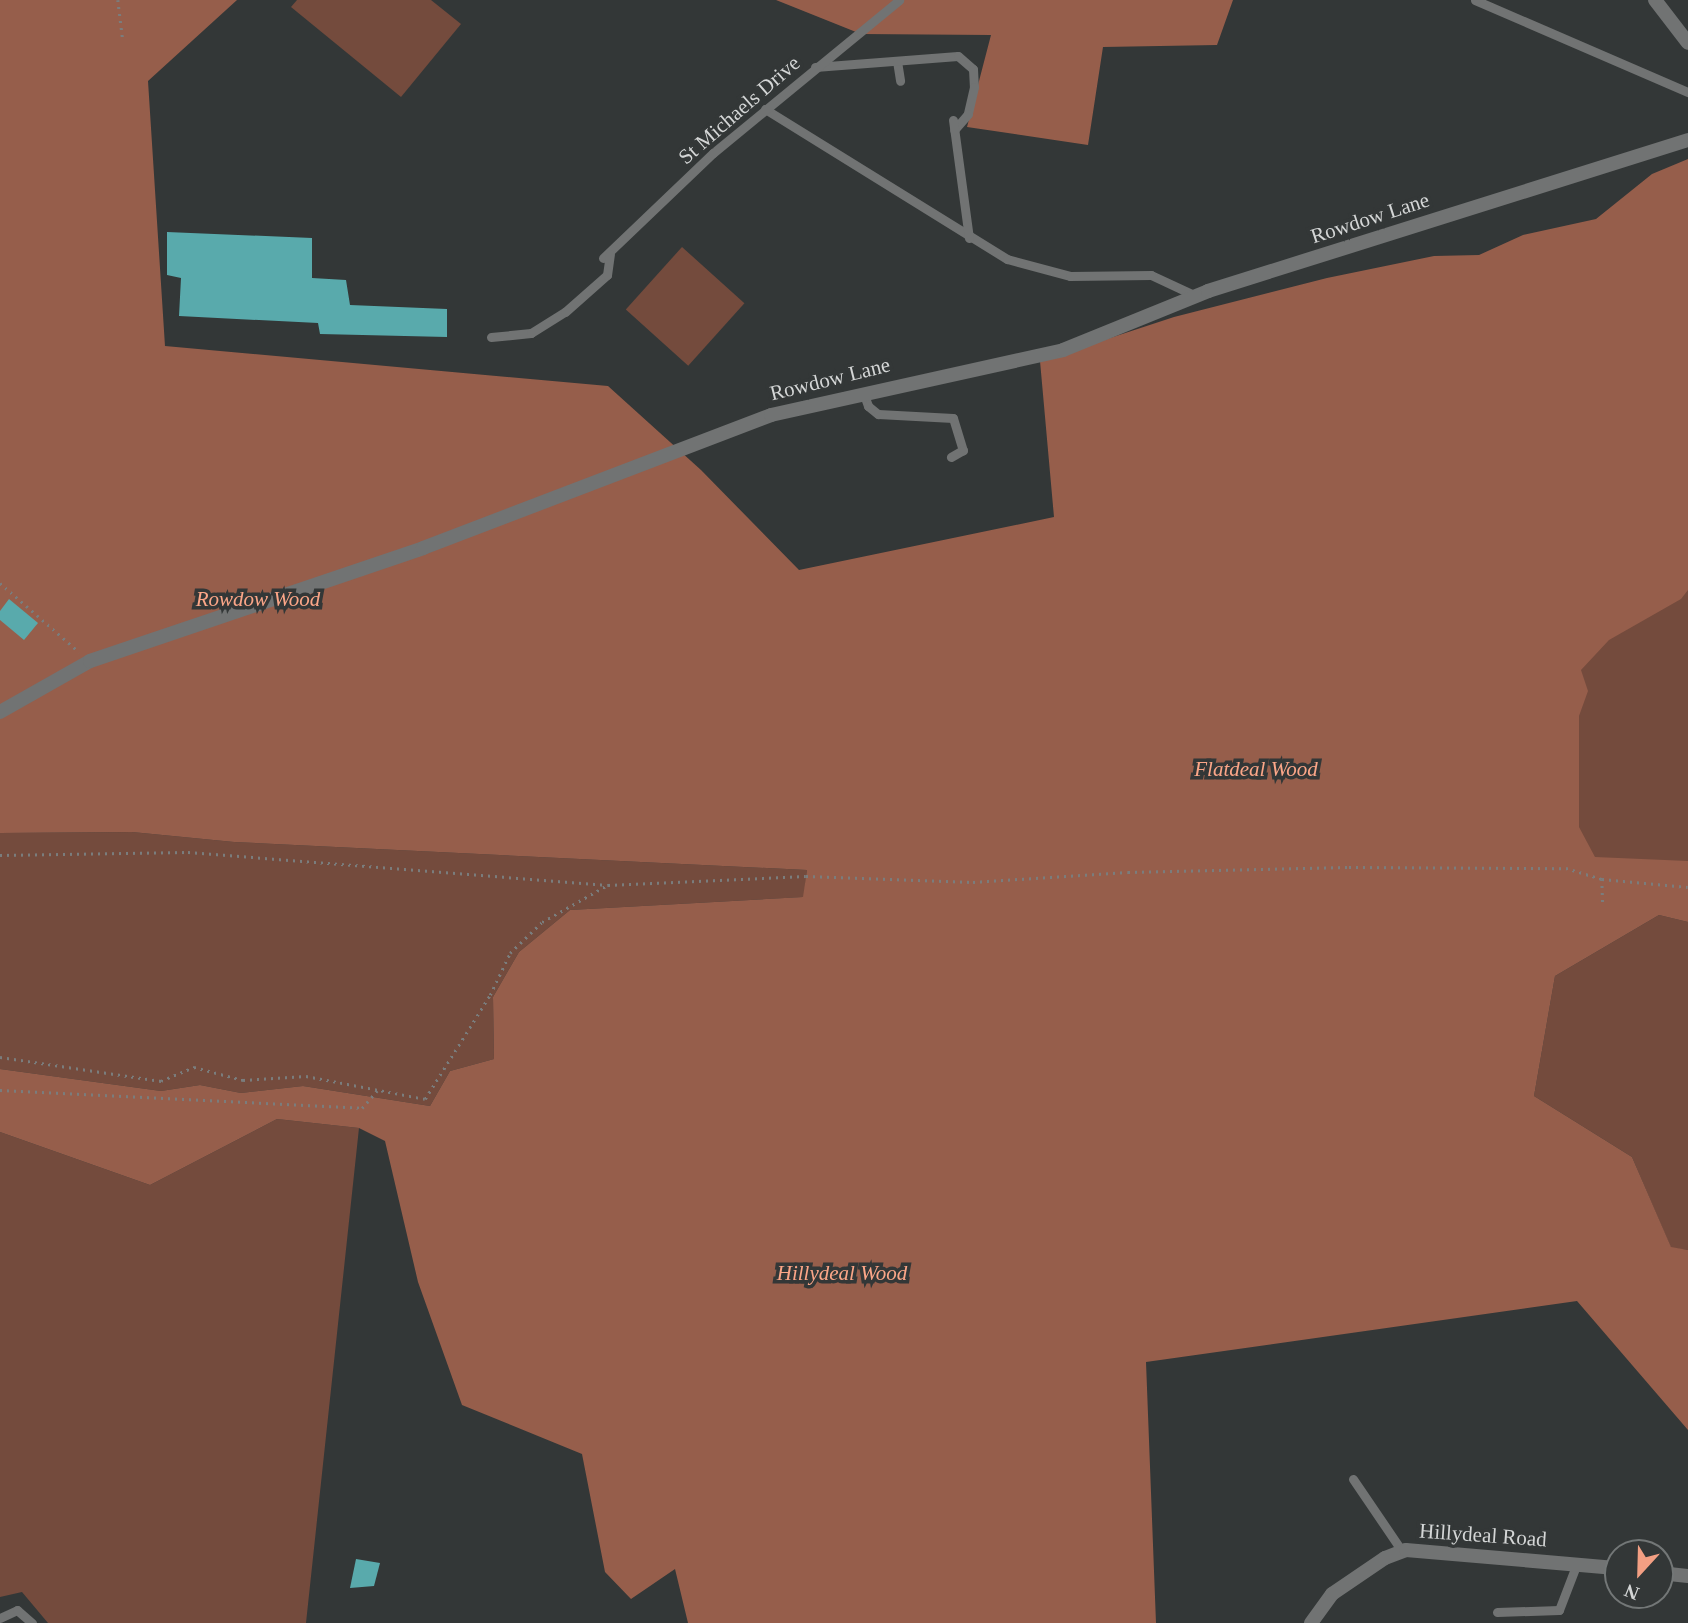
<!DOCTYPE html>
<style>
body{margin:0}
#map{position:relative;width:1688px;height:1623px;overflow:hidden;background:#333737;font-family:"Times New Roman",serif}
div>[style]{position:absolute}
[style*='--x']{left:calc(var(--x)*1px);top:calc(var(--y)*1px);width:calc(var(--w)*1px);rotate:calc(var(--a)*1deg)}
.green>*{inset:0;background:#744b3d;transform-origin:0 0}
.forest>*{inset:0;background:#965e4b}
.building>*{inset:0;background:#59aaac}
.path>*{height:2.5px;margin-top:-1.25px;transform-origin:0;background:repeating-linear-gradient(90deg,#7a7d7d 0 2px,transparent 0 7px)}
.service>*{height:9px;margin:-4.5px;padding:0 4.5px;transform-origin:4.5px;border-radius:4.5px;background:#717373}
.minor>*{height:14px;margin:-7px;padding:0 7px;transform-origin:7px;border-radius:7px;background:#717373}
.tertiary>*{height:14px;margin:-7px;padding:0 7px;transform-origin:7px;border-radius:7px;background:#717373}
span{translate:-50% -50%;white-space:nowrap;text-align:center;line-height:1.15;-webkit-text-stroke:7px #333737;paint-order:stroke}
.street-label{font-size:21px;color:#d4d6d6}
.park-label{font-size:21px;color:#fba688;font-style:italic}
.north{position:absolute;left:1604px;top:1539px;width:70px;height:70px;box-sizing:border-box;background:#333737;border:2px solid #737777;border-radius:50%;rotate:202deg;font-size:19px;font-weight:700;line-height:28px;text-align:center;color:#d4d6d6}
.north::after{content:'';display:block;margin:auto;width:24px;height:32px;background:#f39f83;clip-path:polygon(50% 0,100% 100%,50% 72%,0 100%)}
</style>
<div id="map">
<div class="green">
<div style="clip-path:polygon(297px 0,431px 0,461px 24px,401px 97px,291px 7px)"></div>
<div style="left:682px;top:247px;width:84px;height:84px;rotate:42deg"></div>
<div style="clip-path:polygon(1688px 584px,1688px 863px,1592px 858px,1577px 830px,1576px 670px,1606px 638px)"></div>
<div style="clip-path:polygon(132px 832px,234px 842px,807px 870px,804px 897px,570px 910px,519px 952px,493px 997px,494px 1059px,450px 1071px,430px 1106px,303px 1086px,241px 1093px,200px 1085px,161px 1091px,0 1069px,0 833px)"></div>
<div style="clip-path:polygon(1659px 915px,1688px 922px,1688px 1250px,1671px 1248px,1632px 1157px,1534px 1096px,1555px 976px)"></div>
<div style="clip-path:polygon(277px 1119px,359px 1128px,306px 1623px,48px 1623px,22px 1592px,0 1597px,0 1132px,150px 1185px)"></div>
</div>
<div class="forest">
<div style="clip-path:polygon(0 0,237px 0,148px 81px,165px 346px,608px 386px,701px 470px,799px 570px,1054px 517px,1040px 361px,1174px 317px,1327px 278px,1434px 256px,1479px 255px,1523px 235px,1596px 219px,1652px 174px,1688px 159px,1688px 590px,1681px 599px,1609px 640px,1581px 670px,1588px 691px,1579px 716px,1579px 827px,1595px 857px,1688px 861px,1688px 922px,1659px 915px,1555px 976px,1534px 1096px,1632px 1157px,1671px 1247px,1688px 1250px,1688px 1430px,1577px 1301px,1146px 1362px,1156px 1623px,688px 1623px,675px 1569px,631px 1599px,605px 1572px,582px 1454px,462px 1405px,418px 1282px,385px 1141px,359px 1128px,277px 1119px,150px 1185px,0 1132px,0 1069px,161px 1091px,200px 1085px,241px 1093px,303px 1086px,430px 1106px,450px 1071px,494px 1059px,493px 997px,519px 952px,570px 910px,803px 897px,807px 870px,234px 842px,132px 832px,0 833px)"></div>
<div style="clip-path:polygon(776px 0,1233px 0,1217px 45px,1103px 47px,1088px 145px,967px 127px,991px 35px,861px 34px)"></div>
</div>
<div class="building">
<div style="clip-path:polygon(167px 232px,312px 238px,312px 278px,346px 280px,350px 305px,447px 309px,447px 337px,320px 334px,318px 323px,179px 316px,181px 278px,167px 275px)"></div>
<div style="clip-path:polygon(9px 599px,38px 623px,24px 640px,0 620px,0 611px)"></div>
<div style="clip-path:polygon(356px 1559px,380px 1563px,374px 1586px,350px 1588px)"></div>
</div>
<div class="path">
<div style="--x:118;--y:0;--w:38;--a:83"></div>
<div style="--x:0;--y:583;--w:105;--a:41.1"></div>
<div style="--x:0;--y:855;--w:188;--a:-0.9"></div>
<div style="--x:188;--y:852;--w:421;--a:4.5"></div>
<div style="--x:608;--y:885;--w:198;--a:-2.6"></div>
<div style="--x:806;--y:876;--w:167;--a:2.1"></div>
<div style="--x:973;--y:882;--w:155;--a:-3.7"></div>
<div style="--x:1128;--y:872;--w:221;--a:-1.3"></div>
<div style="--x:1349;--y:867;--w:217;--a:0.3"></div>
<div style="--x:1566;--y:868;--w:38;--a:17"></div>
<div style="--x:1602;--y:879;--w:86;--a:5.3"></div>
<div style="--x:1602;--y:879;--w:25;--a:88"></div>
<div style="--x:0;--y:1057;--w:163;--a:8.5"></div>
<div style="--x:161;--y:1081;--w:36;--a:-23"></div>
<div style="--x:194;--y:1067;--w:51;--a:14.9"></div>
<div style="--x:243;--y:1080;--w:63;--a:-3.6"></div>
<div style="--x:306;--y:1076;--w:121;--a:10.9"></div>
<div style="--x:425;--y:1099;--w:123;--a:-58"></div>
<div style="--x:490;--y:995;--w:47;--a:-64.5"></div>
<div style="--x:510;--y:953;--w:45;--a:-44.1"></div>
<div style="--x:542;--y:922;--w:73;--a:-29.4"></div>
<div style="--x:0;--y:1090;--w:362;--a:2.8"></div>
<div style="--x:362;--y:1108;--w:23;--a:-49"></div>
</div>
<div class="service">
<div style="--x:1475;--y:0;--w:232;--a:23.4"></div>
<div style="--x:897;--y:61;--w:20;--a:81"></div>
<div style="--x:815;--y:67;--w:143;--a:-4.4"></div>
<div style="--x:958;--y:56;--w:20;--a:41"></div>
<div style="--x:973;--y:69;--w:18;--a:87"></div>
<div style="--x:974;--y:87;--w:28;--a:103"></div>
<div style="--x:968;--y:114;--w:21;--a:131"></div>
<div style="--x:765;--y:109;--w:285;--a:31.8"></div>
<div style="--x:1007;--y:259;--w:65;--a:15.1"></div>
<div style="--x:1070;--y:276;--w:81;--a:-0.7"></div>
<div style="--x:1151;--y:275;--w:50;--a:25"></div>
<div style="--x:953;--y:120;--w:119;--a:82.3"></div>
<div style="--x:603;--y:258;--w:152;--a:-43.7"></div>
<div style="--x:713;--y:153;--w:241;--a:-39.4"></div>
<div style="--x:491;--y:337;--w:40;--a:-5.7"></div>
<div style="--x:531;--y:333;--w:40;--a:-32"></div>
<div style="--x:565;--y:312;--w:56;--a:-41.4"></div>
<div style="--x:607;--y:275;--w:21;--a:-82"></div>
<div style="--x:863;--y:392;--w:15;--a:70"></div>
<div style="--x:868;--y:406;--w:13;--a:39"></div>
<div style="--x:878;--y:414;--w:75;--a:3.1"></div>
<div style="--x:953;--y:418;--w:34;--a:73"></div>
<div style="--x:963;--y:450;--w:14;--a:150"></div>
<div style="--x:1353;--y:1479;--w:87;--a:55.8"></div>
<div style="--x:1497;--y:1612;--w:62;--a:-1.8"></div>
<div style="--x:1559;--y:1610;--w:50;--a:-69"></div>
<div style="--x:0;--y:1618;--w:19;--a:-25"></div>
<div style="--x:17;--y:1610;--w:20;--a:41"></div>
</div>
<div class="minor">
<div style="--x:1660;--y:1573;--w:28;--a:6"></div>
<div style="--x:1311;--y:1623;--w:36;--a:-54"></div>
<div style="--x:1332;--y:1594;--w:64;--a:-34.2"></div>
<div style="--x:1385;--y:1558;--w:22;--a:-21"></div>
<div style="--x:1406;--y:1550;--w:213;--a:4.9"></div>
</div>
<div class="tertiary">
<div style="--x:1655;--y:0;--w:54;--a:52.5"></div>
<div style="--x:0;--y:712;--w:103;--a:-29.5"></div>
<div style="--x:90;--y:661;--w:352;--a:-18.7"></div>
<div style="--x:423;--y:548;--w:373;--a:-20.9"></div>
<div style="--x:771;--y:415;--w:299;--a:-12.5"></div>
<div style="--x:1063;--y:350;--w:157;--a:-22.1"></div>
<div style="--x:1208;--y:291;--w:503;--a:-17.46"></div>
</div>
<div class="street-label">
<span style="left:739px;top:110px;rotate:-41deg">St Michaels Drive</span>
<span style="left:1370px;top:218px;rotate:-18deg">Rowdow Lane</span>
<span style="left:830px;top:379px;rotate:-14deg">Rowdow Lane</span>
<span style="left:1483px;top:1535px;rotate:4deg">Hillydeal Road</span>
</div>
<div class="park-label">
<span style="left:258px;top:599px">Rowdow Wood</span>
<span style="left:1256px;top:769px">Flatdeal Wood</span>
<span style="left:842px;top:1273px">Hillydeal Wood</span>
</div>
<div class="north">N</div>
</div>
